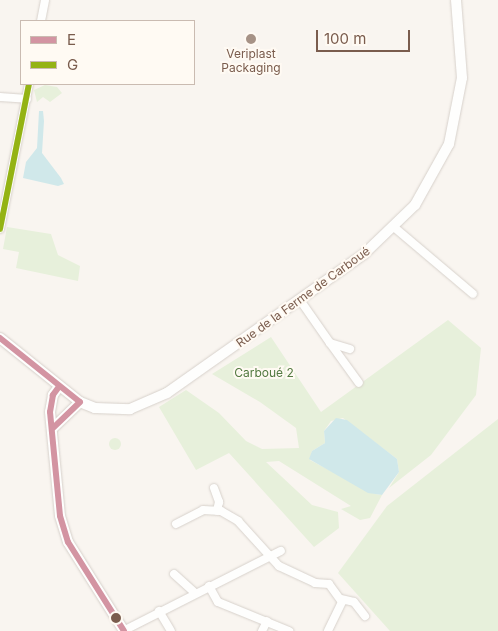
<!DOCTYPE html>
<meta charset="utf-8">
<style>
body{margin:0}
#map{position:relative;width:498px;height:631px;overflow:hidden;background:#f9f5f0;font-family:Inter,sans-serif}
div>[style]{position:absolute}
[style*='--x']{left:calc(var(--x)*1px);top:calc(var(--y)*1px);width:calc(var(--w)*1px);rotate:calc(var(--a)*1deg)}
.green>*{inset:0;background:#e7f0db}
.round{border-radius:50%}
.water>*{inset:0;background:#d0e8ea}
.roads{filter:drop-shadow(0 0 1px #d7d1cb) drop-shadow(0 0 1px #d7d1cb)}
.street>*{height:8px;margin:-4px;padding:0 4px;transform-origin:4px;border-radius:4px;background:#fefefd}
.secondary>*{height:10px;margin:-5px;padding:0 5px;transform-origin:5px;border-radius:5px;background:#fefefd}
.bus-1>*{height:6px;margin:-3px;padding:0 3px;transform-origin:3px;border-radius:3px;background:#d394a2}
.bus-2>*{height:6px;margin:-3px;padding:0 3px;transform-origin:3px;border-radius:3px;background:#94b314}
.dots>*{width:14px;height:14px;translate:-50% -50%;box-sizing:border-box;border:2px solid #fffaf3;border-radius:50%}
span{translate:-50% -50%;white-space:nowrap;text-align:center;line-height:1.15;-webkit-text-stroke:4px #fffaf3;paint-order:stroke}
.poi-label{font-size:12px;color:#7a5c4d}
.street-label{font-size:12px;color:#7a5c4d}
.park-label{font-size:12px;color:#537a41}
.legend{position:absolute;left:20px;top:20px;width:175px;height:65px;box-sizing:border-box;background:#fffaf3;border:1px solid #cabbb1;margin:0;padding:6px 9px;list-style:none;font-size:15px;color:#7a5c4d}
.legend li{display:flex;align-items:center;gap:10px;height:25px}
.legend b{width:25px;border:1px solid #cabbb1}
.scale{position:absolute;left:316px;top:30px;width:94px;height:22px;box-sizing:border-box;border:2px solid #7a5c4d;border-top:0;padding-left:6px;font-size:15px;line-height:18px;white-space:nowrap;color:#7a5c4d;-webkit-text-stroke:4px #fffaf3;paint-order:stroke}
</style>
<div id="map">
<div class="green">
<div style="clip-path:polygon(45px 85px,57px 87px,62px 93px,50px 102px,43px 97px,37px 102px,34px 90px)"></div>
<div style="clip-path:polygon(7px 227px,51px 234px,58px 255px,80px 266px,78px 281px,16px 268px,19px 252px,3px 249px)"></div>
<div style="clip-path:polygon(448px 320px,481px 348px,476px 395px,431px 455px,389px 488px,399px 472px,397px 459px,343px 418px,331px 421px,324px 431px,325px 443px,312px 451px,310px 460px,375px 494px,382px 495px,370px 518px,360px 520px,341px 509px,351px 506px,279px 461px,266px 462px,312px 505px,338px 512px,339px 528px,314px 547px,229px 453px,196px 470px,159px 407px,186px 390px,219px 413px,246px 441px,262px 449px,299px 448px,296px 428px,260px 402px,212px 374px,271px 337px,321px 412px)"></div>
<div style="clip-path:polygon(498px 419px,498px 631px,390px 631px,338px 573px,387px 506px)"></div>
<div class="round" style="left:109px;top:438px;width:12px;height:12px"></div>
</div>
<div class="water">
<div style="clip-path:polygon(39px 111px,43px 111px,44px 121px,42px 153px,61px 178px,64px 184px,58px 186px,23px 178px,26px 162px,37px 148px)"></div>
<div style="clip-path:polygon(336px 418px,347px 420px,397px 459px,399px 472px,382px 495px,368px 493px,309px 459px,312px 451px,325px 443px,324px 431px)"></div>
</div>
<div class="roads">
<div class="street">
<div style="--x:41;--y:21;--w:21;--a:-79"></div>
<div style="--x:0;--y:97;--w:27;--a:4"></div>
<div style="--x:395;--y:228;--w:102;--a:40.2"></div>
<div style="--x:0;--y:229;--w:148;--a:-78.7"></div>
<div style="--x:300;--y:300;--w:52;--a:55.1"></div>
<div style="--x:330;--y:343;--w:21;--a:17"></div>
<div style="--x:330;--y:343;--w:49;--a:54.1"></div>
<div style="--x:214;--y:488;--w:15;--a:70"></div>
<div style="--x:219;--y:502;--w:9;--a:103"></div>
<div style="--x:176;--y:524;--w:30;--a:-27"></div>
<div style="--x:203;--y:510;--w:18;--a:3"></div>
<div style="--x:221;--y:511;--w:20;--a:30"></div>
<div style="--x:238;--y:521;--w:61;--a:47.7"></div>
<div style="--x:279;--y:566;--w:40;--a:25"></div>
<div style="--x:315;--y:583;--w:14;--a:4"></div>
<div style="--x:329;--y:584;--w:22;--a:54"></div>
<div style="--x:342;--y:602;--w:32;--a:116"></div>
<div style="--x:174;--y:574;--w:28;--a:42"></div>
<div style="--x:209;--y:586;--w:18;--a:61"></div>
<div style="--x:218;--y:602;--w:77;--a:22.2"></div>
<div style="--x:341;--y:599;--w:13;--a:13"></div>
<div style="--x:354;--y:602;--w:18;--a:52"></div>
<div style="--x:159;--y:611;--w:23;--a:59"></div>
<div style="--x:123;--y:631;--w:177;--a:-26.9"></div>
<div style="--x:262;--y:631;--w:11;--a:-63"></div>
</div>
<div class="secondary">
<div style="--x:0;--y:338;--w:102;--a:38.7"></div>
<div style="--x:80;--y:402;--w:16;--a:22"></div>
<div style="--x:95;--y:408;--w:35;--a:2"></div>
<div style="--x:130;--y:409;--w:40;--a:-23.4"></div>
<div style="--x:167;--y:393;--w:241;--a:-35.2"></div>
<div style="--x:364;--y:254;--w:71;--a:-43.9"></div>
<div style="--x:415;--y:205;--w:70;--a:-60.9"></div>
<div style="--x:449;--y:144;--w:67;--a:-78.9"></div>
<div style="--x:462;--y:78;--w:78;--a:-94.4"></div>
<div style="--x:58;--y:388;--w:9;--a:126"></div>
<div style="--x:53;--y:395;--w:17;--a:100"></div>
<div style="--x:50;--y:412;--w:104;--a:84.5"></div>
<div style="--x:60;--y:516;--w:27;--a:73"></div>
<div style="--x:68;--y:542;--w:105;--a:57.8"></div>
<div style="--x:53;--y:428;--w:37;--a:-44"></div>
</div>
</div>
<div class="bus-1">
<div style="--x:0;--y:338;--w:102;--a:38.7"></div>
<div style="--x:80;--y:402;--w:37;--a:136"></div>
<div style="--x:58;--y:388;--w:9;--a:126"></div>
<div style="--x:53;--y:395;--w:17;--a:100"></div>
<div style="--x:50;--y:412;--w:104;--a:84.5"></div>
<div style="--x:60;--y:516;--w:27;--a:73"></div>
<div style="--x:68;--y:542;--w:105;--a:57.8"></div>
</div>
<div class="bus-2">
<div style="--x:0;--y:229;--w:148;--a:-78.7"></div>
</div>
<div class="dots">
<div style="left:251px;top:39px;background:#a69286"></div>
<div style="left:116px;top:618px;background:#7a5c4d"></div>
</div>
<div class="poi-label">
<span style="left:251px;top:61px">Veriplast<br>Packaging</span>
</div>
<div class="street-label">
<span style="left:303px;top:297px;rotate:-36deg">Rue de la Ferme de Carboué</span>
</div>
<div class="park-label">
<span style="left:264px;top:373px">Carboué 2</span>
</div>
<ul class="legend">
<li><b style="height:6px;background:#d394a2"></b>E</li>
<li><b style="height:6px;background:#94b314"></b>G</li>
</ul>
<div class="scale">100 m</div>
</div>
